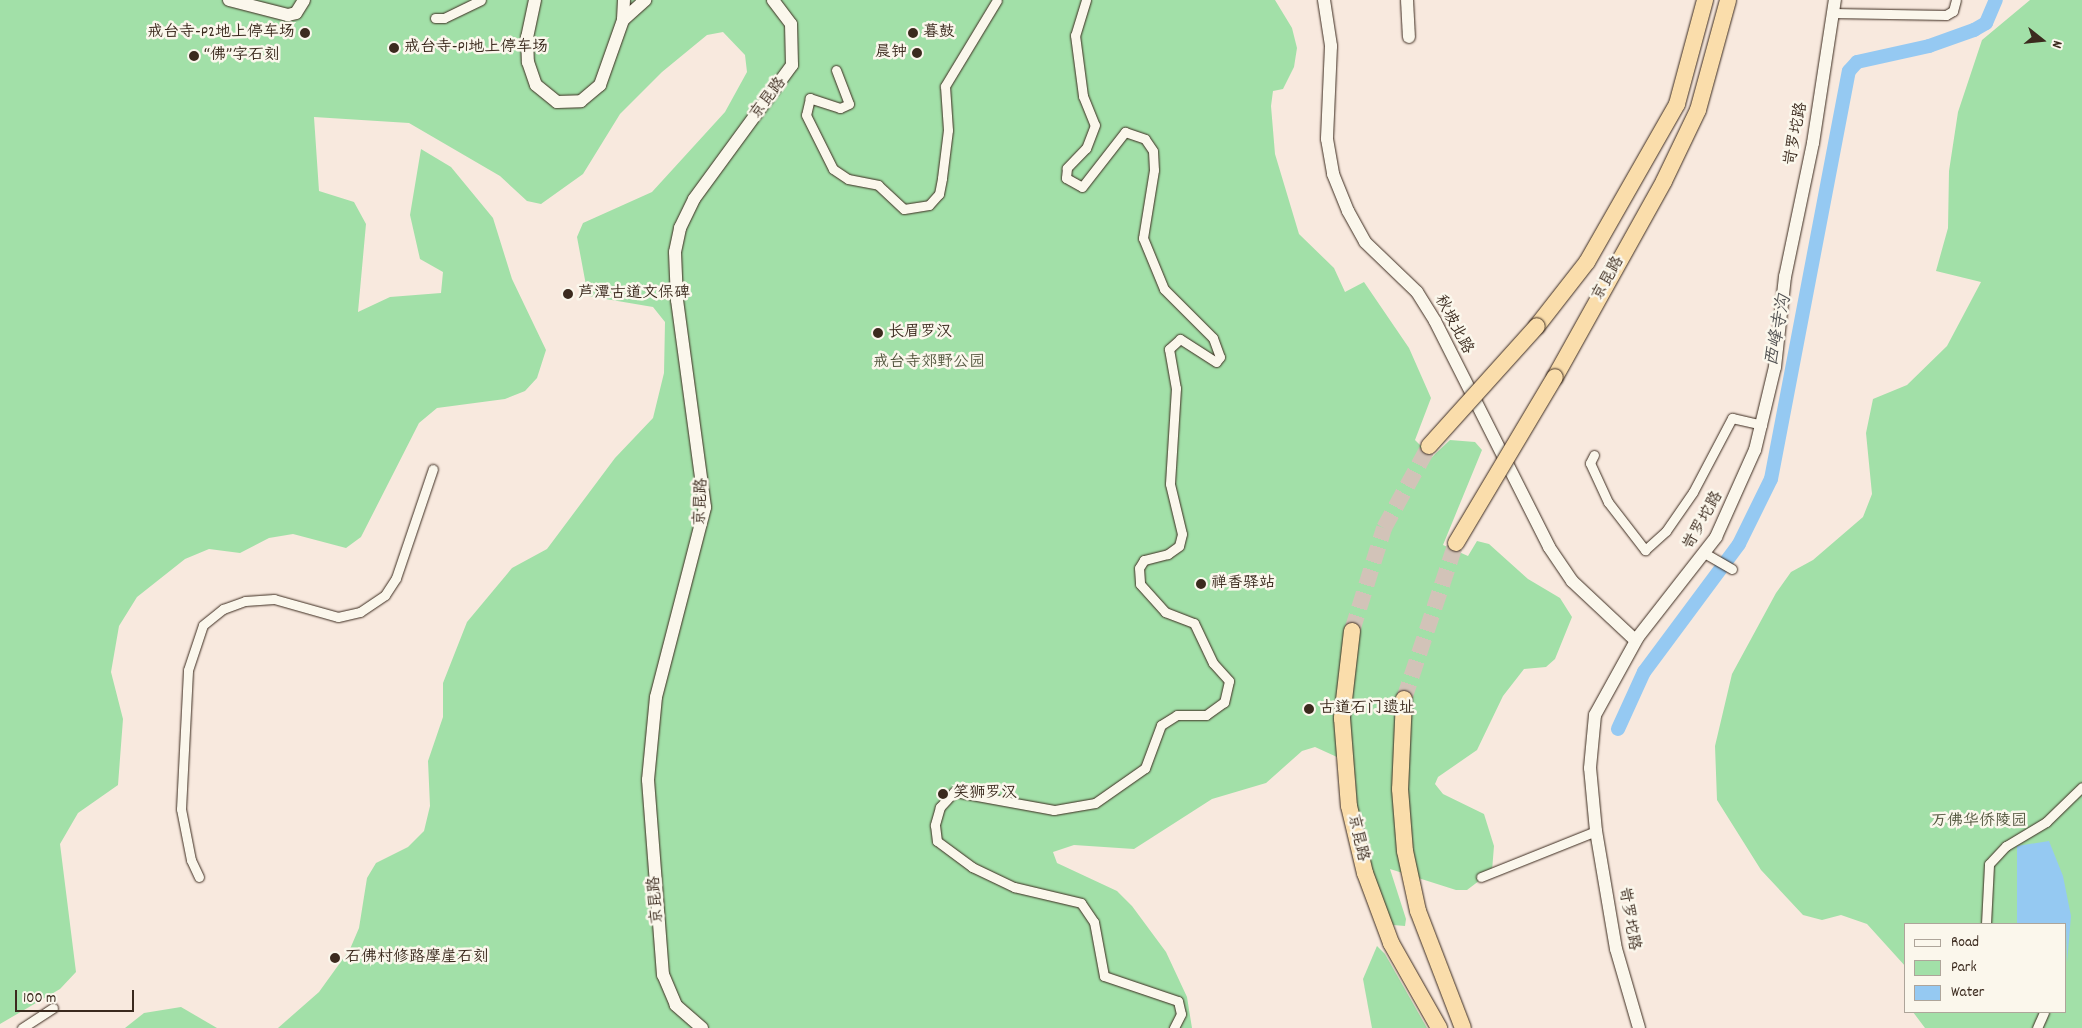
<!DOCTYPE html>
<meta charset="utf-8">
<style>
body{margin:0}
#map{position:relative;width:2082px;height:1028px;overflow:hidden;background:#f8e9de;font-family:Dekko,"LXGW WenKai TC",sans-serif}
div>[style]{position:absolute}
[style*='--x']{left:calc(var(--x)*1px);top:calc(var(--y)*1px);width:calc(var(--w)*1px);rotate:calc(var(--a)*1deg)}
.green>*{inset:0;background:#a2e0a8}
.water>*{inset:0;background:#95c9f2}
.river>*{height:14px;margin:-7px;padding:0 7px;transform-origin:7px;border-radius:7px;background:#95c9f2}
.highway-tunnel>*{height:16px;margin-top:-8px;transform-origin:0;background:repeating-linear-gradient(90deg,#d2c3b8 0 16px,transparent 0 24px)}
.roads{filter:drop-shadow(0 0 1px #3b2a1e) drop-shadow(0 0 1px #3b2a1e)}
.street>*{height:9px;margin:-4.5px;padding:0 4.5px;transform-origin:4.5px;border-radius:4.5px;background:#fbf7ec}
.secondary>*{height:12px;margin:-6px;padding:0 6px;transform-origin:6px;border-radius:6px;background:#fbf7ec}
.highway>*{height:16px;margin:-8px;padding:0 8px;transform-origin:8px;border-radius:8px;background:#faddab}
.bridges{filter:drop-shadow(0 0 1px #3b2a1e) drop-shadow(0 0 1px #3b2a1e)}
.highway-bridge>*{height:16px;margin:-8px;padding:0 8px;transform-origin:8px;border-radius:8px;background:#faddab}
.dots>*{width:14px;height:14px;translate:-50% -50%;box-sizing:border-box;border:2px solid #fbf7ec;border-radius:50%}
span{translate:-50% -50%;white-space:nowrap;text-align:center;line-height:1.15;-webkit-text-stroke:5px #fbf7ec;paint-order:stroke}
.poi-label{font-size:16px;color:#3b2a1e}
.right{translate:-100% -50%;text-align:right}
.left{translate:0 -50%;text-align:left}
.street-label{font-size:16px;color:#3b2a1e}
.park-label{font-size:16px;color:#555840}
.water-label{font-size:18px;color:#525253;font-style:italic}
.legend{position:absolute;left:1904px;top:923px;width:162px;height:90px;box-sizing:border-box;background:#fbf7ec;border:1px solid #aea59a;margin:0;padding:6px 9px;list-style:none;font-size:15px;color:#3b2a1e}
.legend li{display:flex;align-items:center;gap:10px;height:25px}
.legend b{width:25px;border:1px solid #aea59a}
.north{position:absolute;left:2017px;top:15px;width:50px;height:50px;-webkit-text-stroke:4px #fbf7ec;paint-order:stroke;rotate:106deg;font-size:14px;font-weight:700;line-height:20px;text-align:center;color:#3b2a1e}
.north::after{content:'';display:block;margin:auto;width:18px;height:22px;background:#3b2a1e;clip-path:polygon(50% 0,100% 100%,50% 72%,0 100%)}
.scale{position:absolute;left:15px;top:990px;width:119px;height:22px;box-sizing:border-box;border:2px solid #3b2a1e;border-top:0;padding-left:6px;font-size:15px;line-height:18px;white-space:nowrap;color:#3b2a1e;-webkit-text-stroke:4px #fbf7ec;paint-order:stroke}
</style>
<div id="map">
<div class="green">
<div style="clip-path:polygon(0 0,1275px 0,1292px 28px,1297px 48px,1294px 67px,1283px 89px,1273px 91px,1271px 106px,1275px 154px,1299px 234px,1334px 268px,1345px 292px,1364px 282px,1409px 348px,1431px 398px,1415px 440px,1432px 457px,1450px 440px,1475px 442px,1482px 450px,1443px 545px,1468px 556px,1477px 541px,1489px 544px,1528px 579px,1560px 598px,1572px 617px,1555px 659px,1546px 667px,1524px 669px,1503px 696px,1477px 750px,1438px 777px,1435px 784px,1443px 794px,1484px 814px,1494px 846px,1492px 871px,1467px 890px,1456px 890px,1390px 869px,1406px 919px,1405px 926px,1393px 925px,1376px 887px,1358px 827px,1355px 776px,1337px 757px,1315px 747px,1302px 751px,1266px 783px,1212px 799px,1134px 849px,1074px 845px,1053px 852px,1057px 863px,1117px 891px,1132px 906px,1166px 952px,1187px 997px,1192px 1028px,278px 1028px,319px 992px,350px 949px,359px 928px,367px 878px,376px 863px,408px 847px,424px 831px,430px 806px,428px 761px,443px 717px,443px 683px,467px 622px,512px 568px,547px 549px,615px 458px,653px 418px,664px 373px,665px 322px,653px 307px,588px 296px,577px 237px,583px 223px,652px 192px,725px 112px,747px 72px,745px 55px,723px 32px,707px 35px,662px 72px,620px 114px,583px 174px,541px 204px,527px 201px,500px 176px,409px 123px,314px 117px,319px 191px,354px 202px,366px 224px,358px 312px,390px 297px,441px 293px,443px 272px,420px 259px,410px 215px,421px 149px,451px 167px,493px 218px,512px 279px,546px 350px,537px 378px,525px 391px,505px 399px,437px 408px,419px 423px,361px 537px,346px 548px,293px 534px,269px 538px,240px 553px,209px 549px,185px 559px,137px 597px,119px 626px,111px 672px,123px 719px,118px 785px,78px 813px,60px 844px,76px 972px,60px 989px,0 1024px)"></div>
<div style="clip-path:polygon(2030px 0,2082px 0,2082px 1028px,1925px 1028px,1913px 1012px,2066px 1012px,2066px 924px,1906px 924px,1906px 967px,1867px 924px,1841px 915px,1822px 920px,1803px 915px,1761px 870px,1717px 800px,1715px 746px,1732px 674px,1776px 593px,1791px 572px,1813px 560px,1863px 517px,1872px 494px,1866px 433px,1873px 399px,1907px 385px,1947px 346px,1981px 282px,1936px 271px,1948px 228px,1949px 171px,1958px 112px,1982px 40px)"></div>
<div style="clip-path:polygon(1377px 946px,1385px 954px,1427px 1028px,1372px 1028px,1363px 979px)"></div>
<div style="clip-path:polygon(181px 1007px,217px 1028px,125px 1028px,144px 1013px)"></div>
</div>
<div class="water">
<div style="clip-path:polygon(2049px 841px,2063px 876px,2071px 916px,2067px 963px,2066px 924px,2017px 924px,2017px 846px)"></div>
</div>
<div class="river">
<div style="--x:1618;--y:729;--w:63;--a:-65.5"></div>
<div style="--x:1644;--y:672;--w:159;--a:-53.4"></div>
<div style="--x:1739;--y:544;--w:72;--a:-63.8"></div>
<div style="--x:1771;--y:479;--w:415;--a:-79.2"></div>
<div style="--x:1849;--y:71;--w:12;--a:-48"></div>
<div style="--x:1857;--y:62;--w:74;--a:-12.5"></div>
<div style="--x:1929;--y:46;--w:48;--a:-19.6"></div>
<div style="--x:1974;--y:30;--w:14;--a:-30"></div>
<div style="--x:1986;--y:23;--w:25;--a:-67"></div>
</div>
<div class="highway-tunnel">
<div style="--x:1352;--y:631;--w:108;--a:-72.7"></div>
<div style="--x:1384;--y:528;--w:94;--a:-61.2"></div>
<div style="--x:1404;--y:699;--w:164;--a:-71.6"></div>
</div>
<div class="roads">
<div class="street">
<div style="--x:1086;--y:0;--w:37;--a:107"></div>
<div style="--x:1075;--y:35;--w:62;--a:82.5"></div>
<div style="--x:1083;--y:96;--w:31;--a:68"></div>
<div style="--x:1095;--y:125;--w:25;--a:111"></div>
<div style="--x:1086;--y:148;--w:28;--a:134"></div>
<div style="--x:1067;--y:168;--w:10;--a:96"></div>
<div style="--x:1066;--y:178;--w:18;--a:29"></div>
<div style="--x:1082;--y:187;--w:70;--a:-52"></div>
<div style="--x:1125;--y:132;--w:21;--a:19"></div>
<div style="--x:1145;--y:139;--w:14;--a:56"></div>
<div style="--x:1153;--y:151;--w:19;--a:87"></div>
<div style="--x:1154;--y:170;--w:69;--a:99.2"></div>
<div style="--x:1143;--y:238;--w:55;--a:67.6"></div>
<div style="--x:1164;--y:289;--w:69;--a:45"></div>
<div style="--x:1213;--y:338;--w:20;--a:70"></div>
<div style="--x:1220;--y:357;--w:6;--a:129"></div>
<div style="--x:1216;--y:362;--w:43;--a:-147.4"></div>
<div style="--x:1180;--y:339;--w:15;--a:138"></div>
<div style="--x:1169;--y:349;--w:40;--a:80"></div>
<div style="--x:1176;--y:388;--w:96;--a:93.6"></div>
<div style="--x:1170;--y:484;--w:51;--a:76.5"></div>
<div style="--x:1182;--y:534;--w:12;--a:104"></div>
<div style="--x:1179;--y:546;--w:14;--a:144"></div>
<div style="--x:1168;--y:554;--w:25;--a:166"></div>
<div style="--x:1144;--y:560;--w:9;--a:122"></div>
<div style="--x:1139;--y:568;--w:16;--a:86"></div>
<div style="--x:1140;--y:584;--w:38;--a:48"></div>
<div style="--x:1165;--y:612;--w:31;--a:21"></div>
<div style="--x:1194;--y:623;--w:44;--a:64.6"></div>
<div style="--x:1213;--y:663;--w:24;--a:48"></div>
<div style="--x:1229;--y:681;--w:22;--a:103"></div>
<div style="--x:1224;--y:702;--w:22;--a:144"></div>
<div style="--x:1206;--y:715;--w:29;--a:180"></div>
<div style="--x:1177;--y:715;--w:19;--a:148"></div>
<div style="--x:1161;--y:725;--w:46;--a:110.4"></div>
<div style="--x:1145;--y:768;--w:61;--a:145"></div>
<div style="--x:1095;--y:803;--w:42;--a:170.3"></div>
<div style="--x:1054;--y:810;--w:102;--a:-169.8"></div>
<div style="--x:954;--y:792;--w:21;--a:133"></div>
<div style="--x:940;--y:807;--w:19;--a:106"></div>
<div style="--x:935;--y:825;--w:16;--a:83"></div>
<div style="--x:937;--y:841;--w:44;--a:36.6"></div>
<div style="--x:972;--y:867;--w:47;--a:25.5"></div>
<div style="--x:1014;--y:887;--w:69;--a:13.4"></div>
<div style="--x:1081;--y:903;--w:23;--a:56"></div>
<div style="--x:1094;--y:922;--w:55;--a:79.5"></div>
<div style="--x:1104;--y:976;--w:78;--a:18.7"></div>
<div style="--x:1178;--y:1001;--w:13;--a:77"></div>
<div style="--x:1181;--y:1014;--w:16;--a:117"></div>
<div style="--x:1833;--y:13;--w:113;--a:1"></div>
<div style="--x:1946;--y:15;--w:8;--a:-30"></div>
<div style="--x:1953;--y:11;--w:11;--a:-75"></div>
<div style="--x:435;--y:18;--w:9;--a:0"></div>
<div style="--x:444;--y:18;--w:41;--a:-25.9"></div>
<div style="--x:836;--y:70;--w:36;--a:69"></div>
<div style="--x:849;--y:104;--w:10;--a:156"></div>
<div style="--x:840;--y:108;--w:32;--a:-162"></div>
<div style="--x:810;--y:98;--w:17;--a:103"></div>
<div style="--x:806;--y:115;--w:60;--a:63.4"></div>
<div style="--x:833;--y:169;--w:18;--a:34"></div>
<div style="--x:848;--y:179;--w:31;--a:11"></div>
<div style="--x:878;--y:185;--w:35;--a:43"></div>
<div style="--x:904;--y:209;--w:25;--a:-9"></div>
<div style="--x:929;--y:205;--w:15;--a:-48"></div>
<div style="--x:939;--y:194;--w:16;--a:-79"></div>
<div style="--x:942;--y:178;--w:48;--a:-82.9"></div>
<div style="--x:948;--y:130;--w:44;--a:-93.9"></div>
<div style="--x:945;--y:86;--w:100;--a:-58.8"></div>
<div style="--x:1594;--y:455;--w:9;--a:117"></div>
<div style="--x:1590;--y:463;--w:43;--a:65.2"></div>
<div style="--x:1608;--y:502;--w:61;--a:52.4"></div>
<div style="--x:1645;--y:550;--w:28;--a:-42"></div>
<div style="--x:1666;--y:531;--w:47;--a:-55.3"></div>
<div style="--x:1693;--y:492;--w:84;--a:-62.2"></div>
<div style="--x:1732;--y:418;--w:31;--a:13"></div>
<div style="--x:1706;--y:554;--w:30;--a:30"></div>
<div style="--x:199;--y:877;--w:19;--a:-115"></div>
<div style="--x:191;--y:860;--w:52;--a:-101.1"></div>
<div style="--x:181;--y:809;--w:139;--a:-87.1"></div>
<div style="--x:188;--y:670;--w:47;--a:-71.6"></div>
<div style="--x:203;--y:625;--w:26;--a:-39"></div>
<div style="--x:223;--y:609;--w:23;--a:-20"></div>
<div style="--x:245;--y:601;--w:29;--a:-4"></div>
<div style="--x:274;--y:599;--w:66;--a:15.7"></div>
<div style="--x:338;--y:617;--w:23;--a:-13"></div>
<div style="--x:360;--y:612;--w:30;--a:-34"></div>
<div style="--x:385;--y:595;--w:20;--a:-57"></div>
<div style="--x:396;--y:578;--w:115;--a:-71.3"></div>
<div style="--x:1481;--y:877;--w:124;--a:-21.8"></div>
<div style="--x:1986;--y:924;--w:60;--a:-87.1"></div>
<div style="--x:1989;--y:864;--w:25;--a:-47"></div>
<div style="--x:2006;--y:846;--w:47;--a:-31"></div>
<div style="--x:2046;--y:822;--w:50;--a:-44.2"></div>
<div style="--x:22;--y:1028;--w:37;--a:-33"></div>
<div style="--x:2037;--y:1028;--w:17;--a:-66"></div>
</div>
<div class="secondary">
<div style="--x:229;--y:0;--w:61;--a:14.3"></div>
<div style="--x:288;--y:15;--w:8;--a:-14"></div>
<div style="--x:296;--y:13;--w:15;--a:-58"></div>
<div style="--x:535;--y:0;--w:38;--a:102"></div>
<div style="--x:527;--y:37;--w:25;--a:88"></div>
<div style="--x:528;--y:62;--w:24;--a:71"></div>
<div style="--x:536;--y:85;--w:27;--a:39"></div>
<div style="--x:557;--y:102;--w:24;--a:-2"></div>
<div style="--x:581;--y:101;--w:25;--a:-40"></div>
<div style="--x:600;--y:85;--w:69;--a:-70.5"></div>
<div style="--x:624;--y:0;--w:20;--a:93"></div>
<div style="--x:623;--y:20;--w:30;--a:-42"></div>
<div style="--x:1324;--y:0;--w:47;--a:81.3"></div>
<div style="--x:1331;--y:46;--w:93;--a:92.5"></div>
<div style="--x:1327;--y:139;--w:36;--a:80"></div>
<div style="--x:1333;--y:174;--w:40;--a:68"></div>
<div style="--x:1348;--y:211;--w:35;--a:61"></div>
<div style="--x:1365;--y:242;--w:72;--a:43.9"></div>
<div style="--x:1417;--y:292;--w:34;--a:58"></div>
<div style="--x:1435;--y:321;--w:253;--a:63.2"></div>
<div style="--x:1549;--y:547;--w:41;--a:55.9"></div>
<div style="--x:1572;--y:581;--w:86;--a:43.1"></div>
<div style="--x:1407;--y:0;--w:37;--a:87"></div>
<div style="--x:702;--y:1028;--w:35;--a:-139"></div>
<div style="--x:676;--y:1005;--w:33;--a:-113"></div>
<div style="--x:663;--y:975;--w:196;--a:-94.4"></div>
<div style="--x:648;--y:780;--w:83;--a:-84.5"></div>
<div style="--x:656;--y:697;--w:196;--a:-75.5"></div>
<div style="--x:705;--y:507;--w:209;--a:-97.7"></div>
<div style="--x:677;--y:300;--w:48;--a:-92.4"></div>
<div style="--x:675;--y:252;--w:25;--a:-78"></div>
<div style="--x:680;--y:228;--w:32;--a:-64"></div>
<div style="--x:694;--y:199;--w:166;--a:-53.8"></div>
<div style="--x:792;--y:65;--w:41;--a:-91.4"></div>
<div style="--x:791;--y:24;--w:30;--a:-127"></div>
<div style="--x:1639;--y:1028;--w:82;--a:-106.2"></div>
<div style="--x:1616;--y:949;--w:120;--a:-99.6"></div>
<div style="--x:1596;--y:831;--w:63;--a:-95.4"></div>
<div style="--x:1590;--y:768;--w:53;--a:-84.6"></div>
<div style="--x:1595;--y:715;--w:89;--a:-61.1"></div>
<div style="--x:1638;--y:637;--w:127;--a:-52"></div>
<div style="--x:1716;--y:537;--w:95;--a:-65.9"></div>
<div style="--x:1755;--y:450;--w:85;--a:-76.5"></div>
<div style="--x:1775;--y:367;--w:91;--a:-83.7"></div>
<div style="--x:1785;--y:277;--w:137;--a:-78.2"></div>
<div style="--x:1813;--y:143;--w:145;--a:-81.3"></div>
</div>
<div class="highway">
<div style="--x:1537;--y:326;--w:81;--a:-52"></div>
<div style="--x:1587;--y:262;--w:182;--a:-60.3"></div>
<div style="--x:1677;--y:104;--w:108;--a:-74.9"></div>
<div style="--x:1555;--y:377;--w:224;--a:-60.9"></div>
<div style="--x:1664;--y:181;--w:79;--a:-64.4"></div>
<div style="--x:1698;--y:110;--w:114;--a:-74.7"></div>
<div style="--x:1352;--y:631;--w:88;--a:96.6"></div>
<div style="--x:1342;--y:718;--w:88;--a:85.5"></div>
<div style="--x:1349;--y:806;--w:69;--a:76.6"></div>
<div style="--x:1365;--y:873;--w:75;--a:69.6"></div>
<div style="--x:1391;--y:943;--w:98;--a:60.5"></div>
<div style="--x:1404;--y:699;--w:90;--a:92.5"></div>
<div style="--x:1400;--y:789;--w:62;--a:85.4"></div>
<div style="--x:1405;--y:851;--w:61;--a:77.8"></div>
<div style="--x:1418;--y:911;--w:125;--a:69"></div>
</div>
</div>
<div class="bridges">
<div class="highway-bridge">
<div style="--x:1429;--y:446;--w:161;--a:-48"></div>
<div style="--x:1456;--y:543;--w:193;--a:-59.2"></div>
</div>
</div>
<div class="dots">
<div style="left:305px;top:33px;background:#3b2a1e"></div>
<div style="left:913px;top:33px;background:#3b2a1e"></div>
<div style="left:394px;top:48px;background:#3b2a1e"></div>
<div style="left:917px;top:53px;background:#3b2a1e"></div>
<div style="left:194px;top:56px;background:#3b2a1e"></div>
<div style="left:568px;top:294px;background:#3b2a1e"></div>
<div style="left:878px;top:333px;background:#3b2a1e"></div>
<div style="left:1201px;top:584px;background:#3b2a1e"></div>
<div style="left:1309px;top:709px;background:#3b2a1e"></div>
<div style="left:943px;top:794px;background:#3b2a1e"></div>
<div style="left:335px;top:958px;background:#3b2a1e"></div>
</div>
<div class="poi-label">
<span class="right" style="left:295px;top:33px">戒台寺-P2地上停车场</span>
<span class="left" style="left:923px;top:33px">暮鼓</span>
<span class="left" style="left:404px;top:48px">戒台寺-P1地上停车场</span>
<span class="right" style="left:907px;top:53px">晨钟</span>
<span class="left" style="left:204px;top:56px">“佛”字石刻</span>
<span class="left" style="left:578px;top:294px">芦潭古道文保碑</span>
<span class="left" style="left:888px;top:333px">长眉罗汉</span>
<span class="left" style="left:1211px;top:584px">禅香驿站</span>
<span class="left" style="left:1319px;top:709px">古道石门遗址</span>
<span class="left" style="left:953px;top:794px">笑狮罗汉</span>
<span class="left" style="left:345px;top:958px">石佛村修路摩崖石刻</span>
</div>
<div class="street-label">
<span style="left:769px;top:99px;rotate:-53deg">京昆路</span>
<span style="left:1797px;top:134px;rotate:-79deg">岢罗坨路</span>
<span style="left:1609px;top:279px;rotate:-61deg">京昆路</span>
<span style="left:1453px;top:325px;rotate:62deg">秋坡北路</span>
<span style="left:702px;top:502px;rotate:-88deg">京昆路</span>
<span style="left:1704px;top:521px;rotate:-61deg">岢罗坨路</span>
<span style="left:1357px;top:838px;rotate:77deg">京昆路</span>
<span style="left:657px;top:900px;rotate:-95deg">京昆路</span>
<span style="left:1628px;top:919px;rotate:80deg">岢罗坨路</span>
</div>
<div class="park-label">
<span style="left:929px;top:363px">戒台寺郊野公园</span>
<span style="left:1979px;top:822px">万佛华侨陵园</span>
</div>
<div class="water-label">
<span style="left:1780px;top:331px;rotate:-79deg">西峰寺沟</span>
</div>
<ul class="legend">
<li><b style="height:6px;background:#fbf7ec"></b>Road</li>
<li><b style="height:14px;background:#a2e0a8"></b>Park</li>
<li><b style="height:14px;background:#95c9f2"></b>Water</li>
</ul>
<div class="north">N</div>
<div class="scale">100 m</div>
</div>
